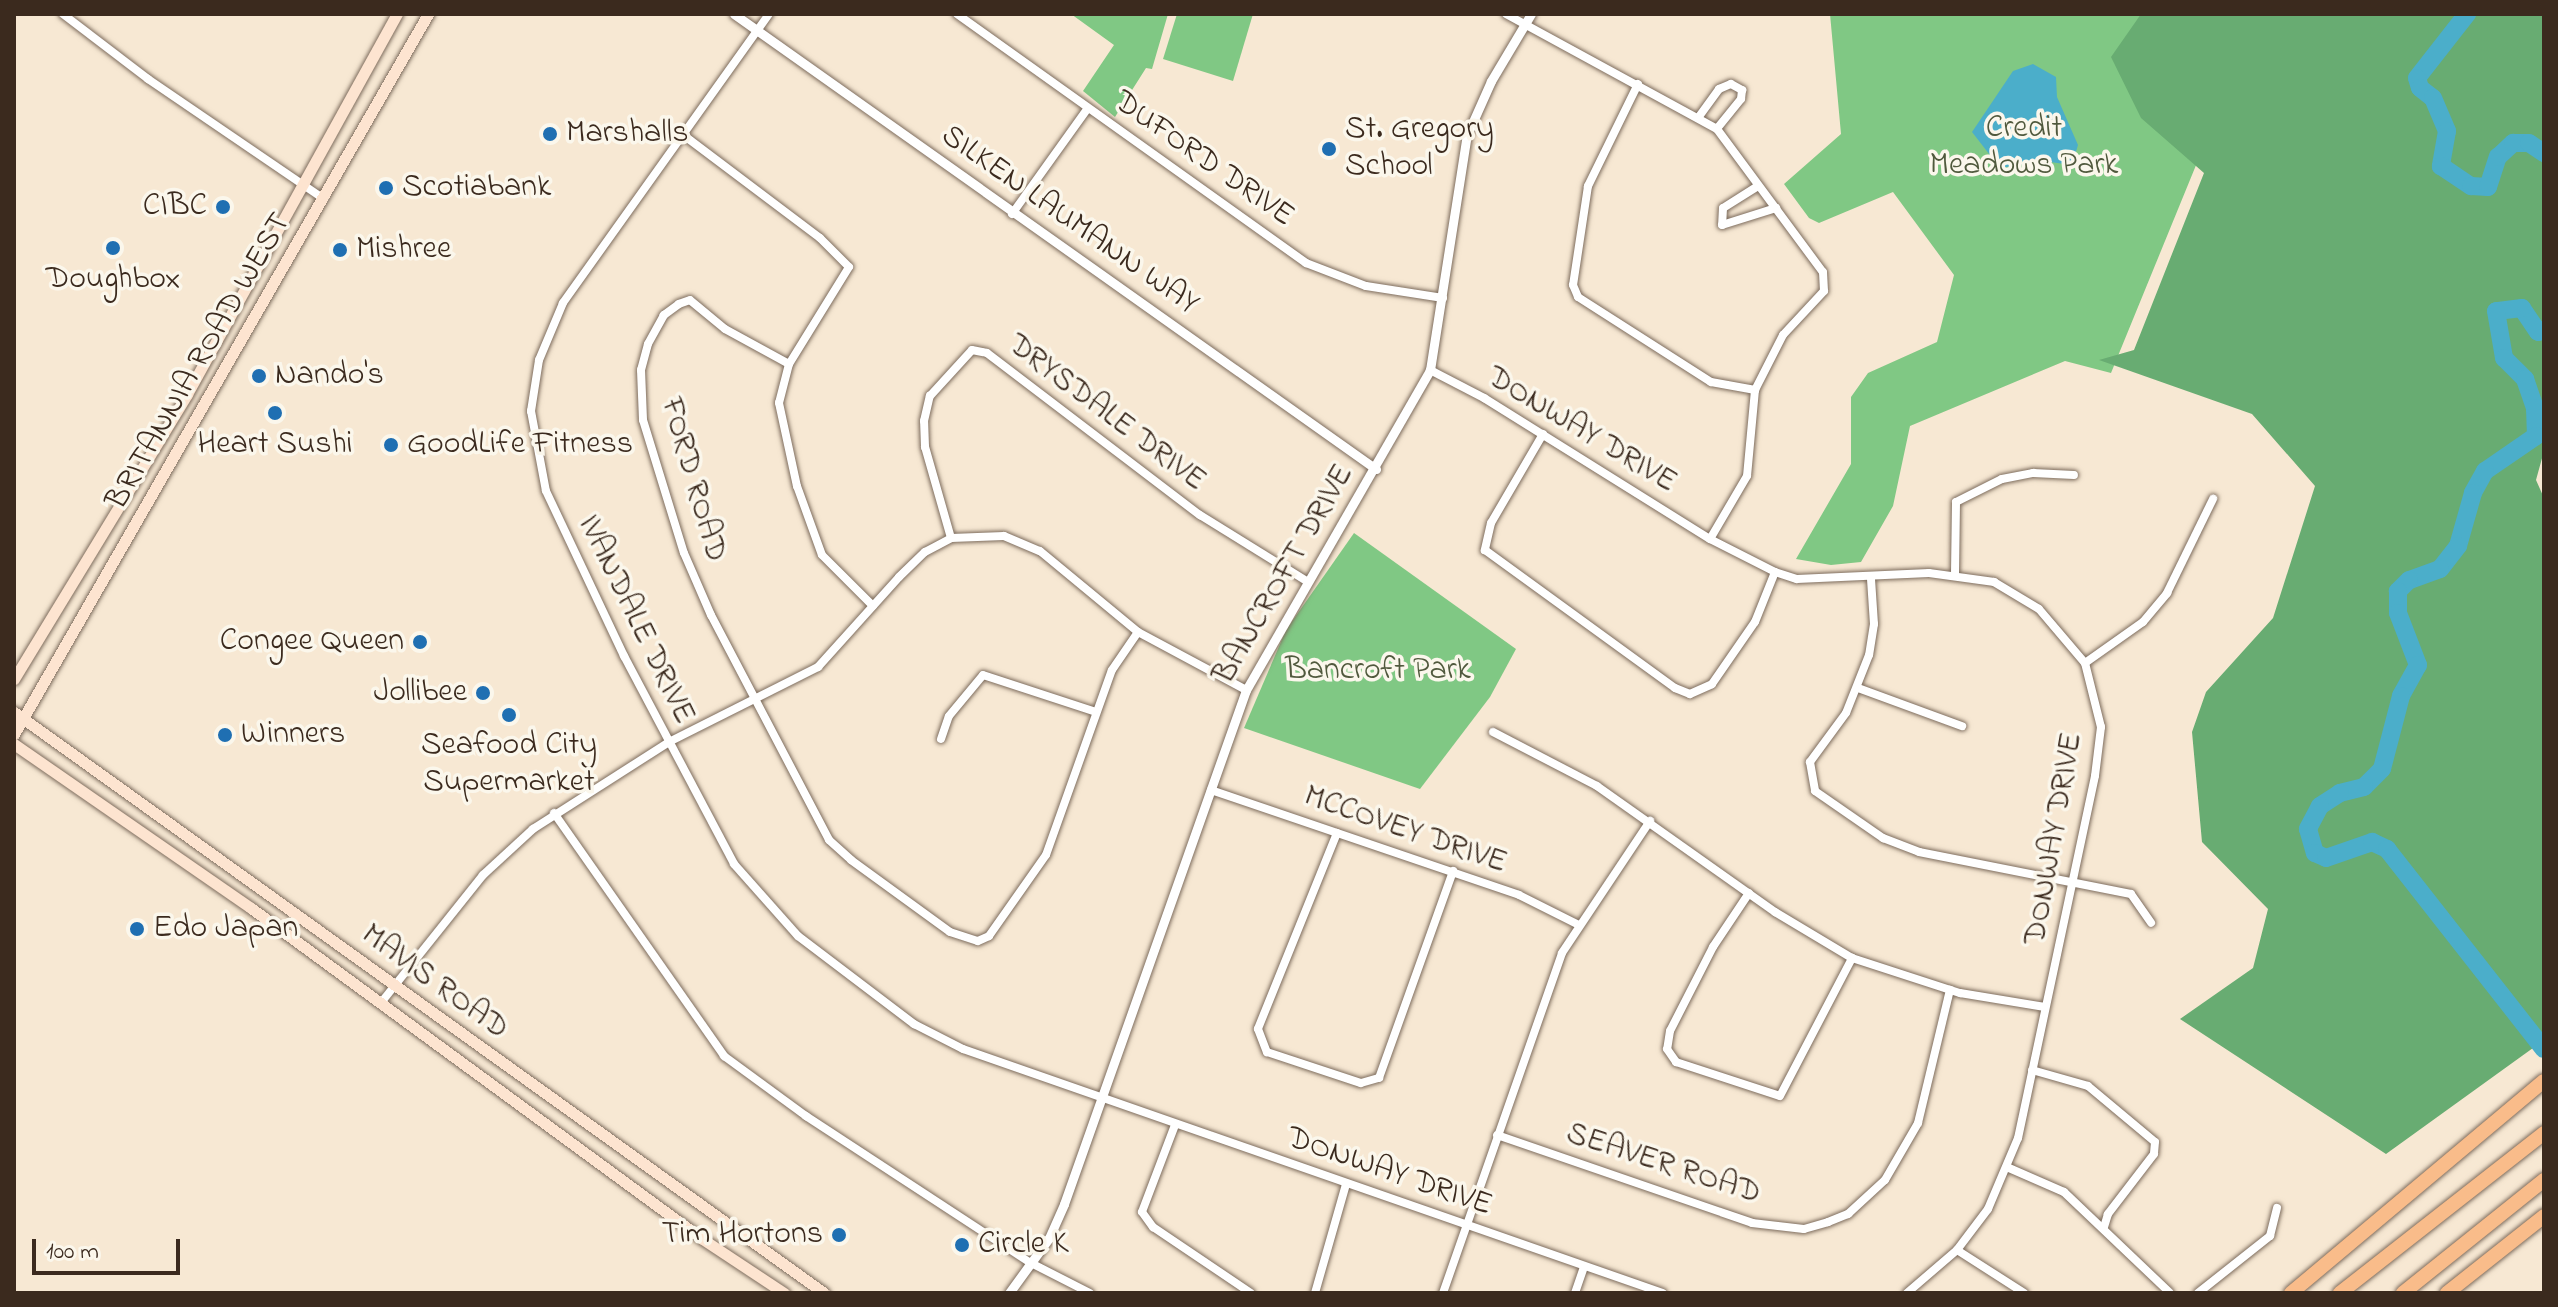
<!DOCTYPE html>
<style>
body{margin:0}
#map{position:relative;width:2558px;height:1307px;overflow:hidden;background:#f7e8d3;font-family:"Indie Flower",sans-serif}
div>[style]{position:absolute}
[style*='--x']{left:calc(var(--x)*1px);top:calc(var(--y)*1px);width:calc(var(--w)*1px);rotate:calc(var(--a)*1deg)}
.green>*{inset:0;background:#80c884}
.forest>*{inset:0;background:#68ac72}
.water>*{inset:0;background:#4baeca}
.river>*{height:18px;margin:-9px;padding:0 9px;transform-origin:9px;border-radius:9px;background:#4baeca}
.roads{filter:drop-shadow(0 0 2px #7d6c5d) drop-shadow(0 0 2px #7d6c5d)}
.minor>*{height:8px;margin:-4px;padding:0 4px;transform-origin:4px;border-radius:4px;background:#fff}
.tertiary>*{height:9px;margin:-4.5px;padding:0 4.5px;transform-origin:4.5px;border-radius:4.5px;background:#fff}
.secondary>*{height:11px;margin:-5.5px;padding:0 5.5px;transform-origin:5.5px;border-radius:5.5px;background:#fde4d0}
.motorway>*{height:14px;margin:-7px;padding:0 7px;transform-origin:7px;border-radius:7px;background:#f9bc8a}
.dots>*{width:22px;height:22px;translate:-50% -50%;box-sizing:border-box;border:4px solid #fbf7ec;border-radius:50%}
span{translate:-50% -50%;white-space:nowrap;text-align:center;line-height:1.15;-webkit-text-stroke:7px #fbf7ec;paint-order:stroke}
.park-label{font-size:32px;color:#50593d}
.poi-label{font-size:32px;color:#3b2a1e}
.left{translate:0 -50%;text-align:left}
.right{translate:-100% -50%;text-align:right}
.street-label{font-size:32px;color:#3b2a1e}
.frame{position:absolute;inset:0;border:16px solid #3b2a1e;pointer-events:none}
.scale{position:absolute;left:32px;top:1239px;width:148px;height:36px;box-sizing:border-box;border:4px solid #3b2a1e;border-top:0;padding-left:10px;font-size:24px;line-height:28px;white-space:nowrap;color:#3b2a1e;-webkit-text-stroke:6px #fbf7ec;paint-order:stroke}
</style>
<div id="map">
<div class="green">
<div style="clip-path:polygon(1071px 14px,1168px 14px,1152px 69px,1146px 68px,1115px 117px,1083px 91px,1114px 45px)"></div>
<div style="clip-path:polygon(1177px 14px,1253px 14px,1233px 81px,1163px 59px)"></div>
<div style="clip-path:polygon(1830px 14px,2163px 14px,2201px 153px,2111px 373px,2065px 361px,1910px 426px,1893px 506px,1861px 562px,1831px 565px,1796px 559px,1851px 464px,1851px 397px,1868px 373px,1937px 342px,1954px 275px,1893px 192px,1819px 223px,1809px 218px,1784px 184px,1841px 134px)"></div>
<div style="clip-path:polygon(1354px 533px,1516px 649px,1490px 697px,1420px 789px,1244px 728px,1286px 630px)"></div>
</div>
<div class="forest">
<div style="clip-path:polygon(2141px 14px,2544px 14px,2544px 451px,2536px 480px,2544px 498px,2544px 1040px,2386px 1154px,2180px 1019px,2253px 968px,2268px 909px,2202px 842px,2192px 732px,2206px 692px,2273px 618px,2315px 486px,2252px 414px,2099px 360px,2134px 350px,2204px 173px,2141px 118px,2111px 57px)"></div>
</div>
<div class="water">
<div style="clip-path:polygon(2033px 64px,2056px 77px,2057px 97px,2078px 145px,2072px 165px,2043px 161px,2000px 168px,1972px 132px,2013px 71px)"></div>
</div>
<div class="river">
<div style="--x:2467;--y:14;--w:81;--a:128"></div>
<div style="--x:2417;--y:78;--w:10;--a:73"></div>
<div style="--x:2420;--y:88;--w:16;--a:38"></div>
<div style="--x:2433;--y:98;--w:36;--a:67"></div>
<div style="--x:2447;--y:131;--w:36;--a:100"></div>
<div style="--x:2441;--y:166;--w:36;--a:34"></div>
<div style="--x:2471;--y:186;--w:17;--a:3"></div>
<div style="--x:2488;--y:187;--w:32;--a:-72"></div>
<div style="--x:2498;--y:157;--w:21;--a:-43"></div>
<div style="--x:2513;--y:143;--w:16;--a:0"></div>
<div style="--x:2529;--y:143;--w:18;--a:34"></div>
<div style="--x:2544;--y:330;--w:6;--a:162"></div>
<div style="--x:2538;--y:332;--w:29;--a:-124"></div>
<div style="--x:2522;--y:308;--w:26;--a:173"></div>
<div style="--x:2496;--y:311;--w:48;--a:80.3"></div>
<div style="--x:2504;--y:358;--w:30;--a:45"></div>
<div style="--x:2525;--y:379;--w:31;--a:71"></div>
<div style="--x:2535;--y:408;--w:28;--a:88"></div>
<div style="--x:2536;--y:436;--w:62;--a:145.5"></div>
<div style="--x:2485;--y:471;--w:25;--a:119"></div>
<div style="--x:2473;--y:493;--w:55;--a:105.8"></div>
<div style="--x:2458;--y:546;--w:29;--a:128"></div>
<div style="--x:2440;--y:569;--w:33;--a:160"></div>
<div style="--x:2409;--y:580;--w:16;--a:135"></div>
<div style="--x:2398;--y:591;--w:22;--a:90"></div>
<div style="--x:2398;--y:613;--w:56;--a:69"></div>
<div style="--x:2418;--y:665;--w:35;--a:119"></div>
<div style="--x:2401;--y:696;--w:75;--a:104.6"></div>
<div style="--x:2382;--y:769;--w:25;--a:135"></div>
<div style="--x:2364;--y:787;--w:25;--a:166"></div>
<div style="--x:2340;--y:793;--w:24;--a:147"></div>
<div style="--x:2320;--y:806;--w:26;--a:118"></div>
<div style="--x:2308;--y:829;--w:25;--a:74"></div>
<div style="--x:2315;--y:853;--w:12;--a:24"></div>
<div style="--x:2326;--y:858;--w:49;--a:-19.2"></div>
<div style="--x:2372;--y:842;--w:17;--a:25"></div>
<div style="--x:2387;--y:849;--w:254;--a:51.9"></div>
</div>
<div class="roads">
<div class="minor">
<div style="--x:63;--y:14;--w:107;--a:37.4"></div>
<div style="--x:148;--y:79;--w:213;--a:34.3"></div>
<div style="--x:769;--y:14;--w:355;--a:125.5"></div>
<div style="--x:563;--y:303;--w:62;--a:112.8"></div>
<div style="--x:539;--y:360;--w:52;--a:98.9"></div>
<div style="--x:531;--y:411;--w:81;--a:79.4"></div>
<div style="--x:546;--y:491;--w:183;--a:64.7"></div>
<div style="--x:624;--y:656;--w:235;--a:62.1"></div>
<div style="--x:734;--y:864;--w:96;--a:48.4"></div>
<div style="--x:798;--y:936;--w:146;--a:37.2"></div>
<div style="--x:914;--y:1024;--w:55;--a:27"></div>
<div style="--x:963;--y:1049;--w:741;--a:19.22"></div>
<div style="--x:957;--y:14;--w:429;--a:35.5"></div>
<div style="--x:1306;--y:263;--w:64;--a:21"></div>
<div style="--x:1366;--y:286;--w:78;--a:8.9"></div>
<div style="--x:1506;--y:14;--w:240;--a:28.6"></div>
<div style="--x:1717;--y:129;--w:178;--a:53.5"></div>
<div style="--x:1823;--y:272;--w:19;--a:87"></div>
<div style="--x:1824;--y:291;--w:60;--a:133"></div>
<div style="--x:1783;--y:335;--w:62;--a:117"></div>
<div style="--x:1755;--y:390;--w:86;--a:95.3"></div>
<div style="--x:1747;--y:476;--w:73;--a:120.4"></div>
<div style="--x:1638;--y:84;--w:114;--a:116.1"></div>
<div style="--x:1588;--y:186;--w:100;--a:98.6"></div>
<div style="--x:1573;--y:285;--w:13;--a:67"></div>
<div style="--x:1578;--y:297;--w:158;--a:32.6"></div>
<div style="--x:1711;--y:382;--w:45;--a:10.3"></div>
<div style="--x:1698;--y:118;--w:36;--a:-54"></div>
<div style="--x:1719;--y:89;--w:13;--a:-23"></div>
<div style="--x:1731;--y:84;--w:13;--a:29"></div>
<div style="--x:1742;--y:90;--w:9;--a:96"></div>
<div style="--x:1741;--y:99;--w:38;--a:129"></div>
<div style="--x:682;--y:134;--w:173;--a:37"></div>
<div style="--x:820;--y:238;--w:41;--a:45"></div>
<div style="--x:849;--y:267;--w:114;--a:121.7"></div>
<div style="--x:789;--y:364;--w:40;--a:104.4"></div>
<div style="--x:779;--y:403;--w:85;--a:77.8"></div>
<div style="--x:797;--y:486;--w:73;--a:70.1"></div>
<div style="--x:822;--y:555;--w:72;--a:45"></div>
<div style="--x:1758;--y:186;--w:41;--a:147.8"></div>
<div style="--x:1723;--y:208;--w:17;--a:93"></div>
<div style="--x:1722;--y:225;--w:57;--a:-17.5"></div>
<div style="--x:1012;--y:214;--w:130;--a:-54.4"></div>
<div style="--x:789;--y:364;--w:73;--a:-151.3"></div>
<div style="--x:725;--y:329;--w:45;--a:-140.4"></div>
<div style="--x:690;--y:300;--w:12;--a:160"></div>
<div style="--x:679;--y:304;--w:19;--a:144"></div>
<div style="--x:664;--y:315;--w:33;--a:119"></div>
<div style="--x:648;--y:344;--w:27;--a:105"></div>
<div style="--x:641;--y:370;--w:50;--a:87.7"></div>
<div style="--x:643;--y:420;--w:139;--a:72.9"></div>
<div style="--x:684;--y:553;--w:68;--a:66.5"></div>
<div style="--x:711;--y:615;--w:254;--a:62.3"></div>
<div style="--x:829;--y:840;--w:30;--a:42"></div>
<div style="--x:851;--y:860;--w:122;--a:36"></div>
<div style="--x:950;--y:932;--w:29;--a:18"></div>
<div style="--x:978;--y:941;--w:12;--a:-24"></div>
<div style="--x:989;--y:936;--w:99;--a:-54.9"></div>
<div style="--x:1046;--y:855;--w:196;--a:-70.4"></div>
<div style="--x:1112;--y:670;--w:46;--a:-55.6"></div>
<div style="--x:1430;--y:370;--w:61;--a:27.4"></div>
<div style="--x:1484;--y:398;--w:266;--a:32"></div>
<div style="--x:1710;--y:539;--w:73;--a:26.9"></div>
<div style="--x:1775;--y:572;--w:23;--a:18"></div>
<div style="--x:1797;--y:579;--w:132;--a:-2.6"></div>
<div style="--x:1929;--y:573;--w:66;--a:7.9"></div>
<div style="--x:1994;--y:582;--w:52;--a:31"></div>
<div style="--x:2039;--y:609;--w:71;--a:49.6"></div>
<div style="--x:2085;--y:663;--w:66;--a:76"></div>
<div style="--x:2101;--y:727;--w:49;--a:97"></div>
<div style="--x:2095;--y:776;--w:370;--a:102"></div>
<div style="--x:2018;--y:1138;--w:77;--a:112.9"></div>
<div style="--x:1988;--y:1209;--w:51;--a:127.1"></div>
<div style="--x:1957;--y:1250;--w:66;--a:139.3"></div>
<div style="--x:1543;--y:434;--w:103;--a:120.3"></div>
<div style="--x:1491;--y:523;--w:28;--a:103"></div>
<div style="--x:1485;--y:550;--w:235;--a:36"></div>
<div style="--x:1675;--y:688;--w:16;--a:22"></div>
<div style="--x:1690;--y:694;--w:24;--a:-24"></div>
<div style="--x:1712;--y:684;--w:75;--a:-55.3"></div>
<div style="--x:1755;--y:622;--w:54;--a:-68.2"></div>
<div style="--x:951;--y:538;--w:95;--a:-105.9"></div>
<div style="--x:925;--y:447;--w:26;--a:-92"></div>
<div style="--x:924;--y:421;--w:26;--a:-77"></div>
<div style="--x:930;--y:396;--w:62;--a:-47.6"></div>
<div style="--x:972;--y:350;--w:15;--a:11"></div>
<div style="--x:987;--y:353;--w:268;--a:37.3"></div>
<div style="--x:1200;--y:515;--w:123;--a:31.8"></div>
<div style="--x:1955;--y:574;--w:72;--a:-89.2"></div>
<div style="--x:1956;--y:502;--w:51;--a:-26.6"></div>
<div style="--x:2002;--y:479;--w:32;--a:-11"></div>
<div style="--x:2033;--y:473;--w:41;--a:2.8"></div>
<div style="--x:1871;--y:579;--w:45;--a:86.2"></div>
<div style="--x:1874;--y:624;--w:31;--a:99"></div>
<div style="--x:1869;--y:655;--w:62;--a:111.6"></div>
<div style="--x:1846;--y:713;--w:61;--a:126.3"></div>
<div style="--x:1810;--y:762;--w:29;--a:80"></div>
<div style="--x:1815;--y:791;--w:83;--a:34.7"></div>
<div style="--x:1883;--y:838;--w:39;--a:21"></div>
<div style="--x:1919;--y:852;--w:216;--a:11.2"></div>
<div style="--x:2131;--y:894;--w:35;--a:55"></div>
<div style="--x:2085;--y:663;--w:71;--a:-35.3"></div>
<div style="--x:2143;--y:622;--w:38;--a:-50"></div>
<div style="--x:2167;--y:593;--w:105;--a:-63.9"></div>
<div style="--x:1858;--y:688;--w:111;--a:20.1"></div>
<div style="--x:1493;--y:732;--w:117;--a:27.4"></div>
<div style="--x:1597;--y:786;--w:218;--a:35.3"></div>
<div style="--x:1775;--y:912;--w:90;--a:30.9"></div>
<div style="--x:1852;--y:958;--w:114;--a:18"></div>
<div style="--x:1960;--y:993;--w:86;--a:9.4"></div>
<div style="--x:941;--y:739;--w:24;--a:-71"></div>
<div style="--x:949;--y:716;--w:53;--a:-50.3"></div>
<div style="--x:983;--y:675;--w:119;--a:18.1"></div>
<div style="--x:1211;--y:790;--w:325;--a:18.8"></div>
<div style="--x:1519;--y:895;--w:67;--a:26.6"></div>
<div style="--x:554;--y:813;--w:297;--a:55"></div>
<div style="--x:724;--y:1056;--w:102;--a:36.2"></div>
<div style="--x:806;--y:1116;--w:269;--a:33.2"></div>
<div style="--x:1031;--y:1263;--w:66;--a:27"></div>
<div style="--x:1337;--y:833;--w:211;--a:112"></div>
<div style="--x:1258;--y:1029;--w:25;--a:69"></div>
<div style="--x:1267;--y:1052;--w:99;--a:18.3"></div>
<div style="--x:1361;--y:1083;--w:19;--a:-16"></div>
<div style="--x:1379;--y:1078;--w:220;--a:-70.3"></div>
<div style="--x:1749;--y:893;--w:65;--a:123.7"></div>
<div style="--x:1713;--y:947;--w:94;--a:117.1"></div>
<div style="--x:1670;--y:1031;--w:18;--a:99"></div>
<div style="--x:1667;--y:1049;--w:16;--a:55"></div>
<div style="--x:1676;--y:1062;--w:109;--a:18.1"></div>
<div style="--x:1780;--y:1096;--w:156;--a:-62.4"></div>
<div style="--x:380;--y:1004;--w:165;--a:-51.4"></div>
<div style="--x:483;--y:875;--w:68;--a:-42.6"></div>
<div style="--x:533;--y:829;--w:161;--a:-32.6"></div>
<div style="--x:669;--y:742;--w:167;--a:-26.7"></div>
<div style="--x:818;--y:667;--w:121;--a:-48"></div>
<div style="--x:899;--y:577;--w:36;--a:-44"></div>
<div style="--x:925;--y:552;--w:30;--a:-28"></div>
<div style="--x:951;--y:538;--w:53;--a:-2.2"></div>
<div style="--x:1004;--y:536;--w:39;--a:23"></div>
<div style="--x:1040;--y:551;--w:127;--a:39.6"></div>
<div style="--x:1138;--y:632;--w:123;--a:28.2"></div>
<div style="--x:2032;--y:1070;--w:58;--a:15.9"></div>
<div style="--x:2088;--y:1086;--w:87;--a:39.9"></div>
<div style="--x:2155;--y:1142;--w:12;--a:95"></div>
<div style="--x:2154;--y:1154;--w:76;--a:127.5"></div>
<div style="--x:2108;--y:1214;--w:14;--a:107"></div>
<div style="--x:1175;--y:1125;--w:93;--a:110.8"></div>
<div style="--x:1142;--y:1212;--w:19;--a:54"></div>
<div style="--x:1153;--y:1227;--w:118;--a:34"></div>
<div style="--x:1497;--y:1135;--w:270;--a:19"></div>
<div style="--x:1752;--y:1223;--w:52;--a:6.6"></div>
<div style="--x:1804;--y:1229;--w:25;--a:-16"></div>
<div style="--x:1828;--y:1222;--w:22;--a:-22"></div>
<div style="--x:1848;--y:1214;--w:50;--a:-42.6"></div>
<div style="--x:1885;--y:1180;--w:66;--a:-59.9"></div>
<div style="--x:1918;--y:1123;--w:137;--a:-76.5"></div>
<div style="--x:2009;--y:1168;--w:60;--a:23.6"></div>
<div style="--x:2064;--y:1192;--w:146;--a:43.6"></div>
<div style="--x:1957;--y:1250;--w:80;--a:32.7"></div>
<div style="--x:1315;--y:1293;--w:113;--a:-74.1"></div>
<div style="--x:1443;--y:1293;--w:360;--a:-70.7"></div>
<div style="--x:1562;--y:953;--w:159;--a:-56.3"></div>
<div style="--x:1575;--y:1293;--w:28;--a:-71"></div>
<div style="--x:2198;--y:1293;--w:92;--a:-38.4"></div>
<div style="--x:2270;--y:1236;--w:29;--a:-76"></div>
</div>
<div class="tertiary">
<div style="--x:734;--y:14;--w:787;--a:35.33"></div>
<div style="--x:1009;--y:1293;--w:68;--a:-54"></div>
<div style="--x:1049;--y:1238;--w:37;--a:-66"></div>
<div style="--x:1064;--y:1204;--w:545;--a:-70.5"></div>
<div style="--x:1246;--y:690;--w:369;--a:-60.1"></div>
<div style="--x:1430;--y:370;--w:238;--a:-81.1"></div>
<div style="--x:1467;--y:135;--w:59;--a:-66"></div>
<div style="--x:1491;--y:81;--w:78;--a:-59.2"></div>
</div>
<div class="secondary">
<div style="--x:14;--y:679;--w:333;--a:-58.7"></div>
<div style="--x:187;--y:394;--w:434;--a:-61.1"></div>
<div style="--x:14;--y:712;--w:997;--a:35.65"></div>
<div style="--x:14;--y:734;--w:831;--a:-60.1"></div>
<div style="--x:14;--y:744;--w:288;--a:34.7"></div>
<div style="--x:251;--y:908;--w:558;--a:36.25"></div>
<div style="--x:701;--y:1238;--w:100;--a:33.5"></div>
</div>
<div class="motorway">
<div style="--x:2291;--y:1293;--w:330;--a:-40"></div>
<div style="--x:2340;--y:1293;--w:259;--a:-38.1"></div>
<div style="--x:2403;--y:1293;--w:181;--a:-38.7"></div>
<div style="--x:2447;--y:1293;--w:124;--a:-38.4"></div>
</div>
</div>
<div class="dots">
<div style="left:550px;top:134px;background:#1f6fb2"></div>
<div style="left:1329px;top:149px;background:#1f6fb2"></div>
<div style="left:386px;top:188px;background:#1f6fb2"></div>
<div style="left:223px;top:207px;background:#1f6fb2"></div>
<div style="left:113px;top:248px;background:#1f6fb2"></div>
<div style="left:340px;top:250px;background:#1f6fb2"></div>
<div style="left:259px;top:376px;background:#1f6fb2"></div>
<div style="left:275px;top:413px;background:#1f6fb2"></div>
<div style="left:391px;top:445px;background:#1f6fb2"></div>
<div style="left:420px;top:642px;background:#1f6fb2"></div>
<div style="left:483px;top:693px;background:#1f6fb2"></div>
<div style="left:509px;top:715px;background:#1f6fb2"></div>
<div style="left:225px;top:735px;background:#1f6fb2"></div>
<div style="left:137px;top:929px;background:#1f6fb2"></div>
<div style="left:839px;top:1235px;background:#1f6fb2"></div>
<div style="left:962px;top:1245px;background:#1f6fb2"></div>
</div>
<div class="park-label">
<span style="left:2024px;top:148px">Credit<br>Meadows Park</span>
<span style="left:1378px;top:671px">Bancroft Park</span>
</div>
<div class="poi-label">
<span class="left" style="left:1345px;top:149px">St. Gregory<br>School</span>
<span class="left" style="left:566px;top:134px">Marshalls</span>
<span class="left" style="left:402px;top:188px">Scotiabank</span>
<span class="right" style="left:207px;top:207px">CIBC</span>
<span class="left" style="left:356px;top:250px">Mishree</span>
<span style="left:113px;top:280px">Doughbox</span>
<span class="left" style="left:275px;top:376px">Nando's</span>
<span style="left:275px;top:445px">Heart Sushi</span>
<span class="left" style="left:407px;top:445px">GoodLife Fitness</span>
<span class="right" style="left:404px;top:642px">Congee Queen</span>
<span class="right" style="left:467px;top:693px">Jollibee</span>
<span class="left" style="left:241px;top:735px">Winners</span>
<span style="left:509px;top:765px">Seafood City<br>Supermarket</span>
<span class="left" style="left:153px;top:929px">Edo Japan</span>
<span class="right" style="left:823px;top:1235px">Tim Hortons</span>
<span class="left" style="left:978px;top:1245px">Circle K</span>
</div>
<div class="street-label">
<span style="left:1203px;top:160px;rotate:35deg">DUFORD DRIVE</span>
<span style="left:1069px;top:221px;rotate:35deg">SILKEN LAUMANN WAY</span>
<span style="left:200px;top:362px;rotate:-60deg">BRITANNIA ROAD WEST</span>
<span style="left:1106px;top:414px;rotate:37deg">DRYSDALE DRIVE</span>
<span style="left:1581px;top:431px;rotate:31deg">DONWAY DRIVE</span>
<span style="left:692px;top:480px;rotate:74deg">FORD ROAD</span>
<span style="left:1285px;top:575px;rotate:-60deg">BANCROFT DRIVE</span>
<span style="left:635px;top:620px;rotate:64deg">IVANDALE DRIVE</span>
<span style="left:1405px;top:831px;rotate:19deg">MCCOVEY DRIVE</span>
<span style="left:2055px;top:839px;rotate:-80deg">DONWAY DRIVE</span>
<span style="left:434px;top:983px;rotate:36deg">MAVIS ROAD</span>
<span style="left:1663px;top:1165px;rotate:18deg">SEAVER ROAD</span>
<span style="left:1389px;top:1173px;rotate:19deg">DONWAY DRIVE</span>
</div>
<div class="frame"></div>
<div class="scale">100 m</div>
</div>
